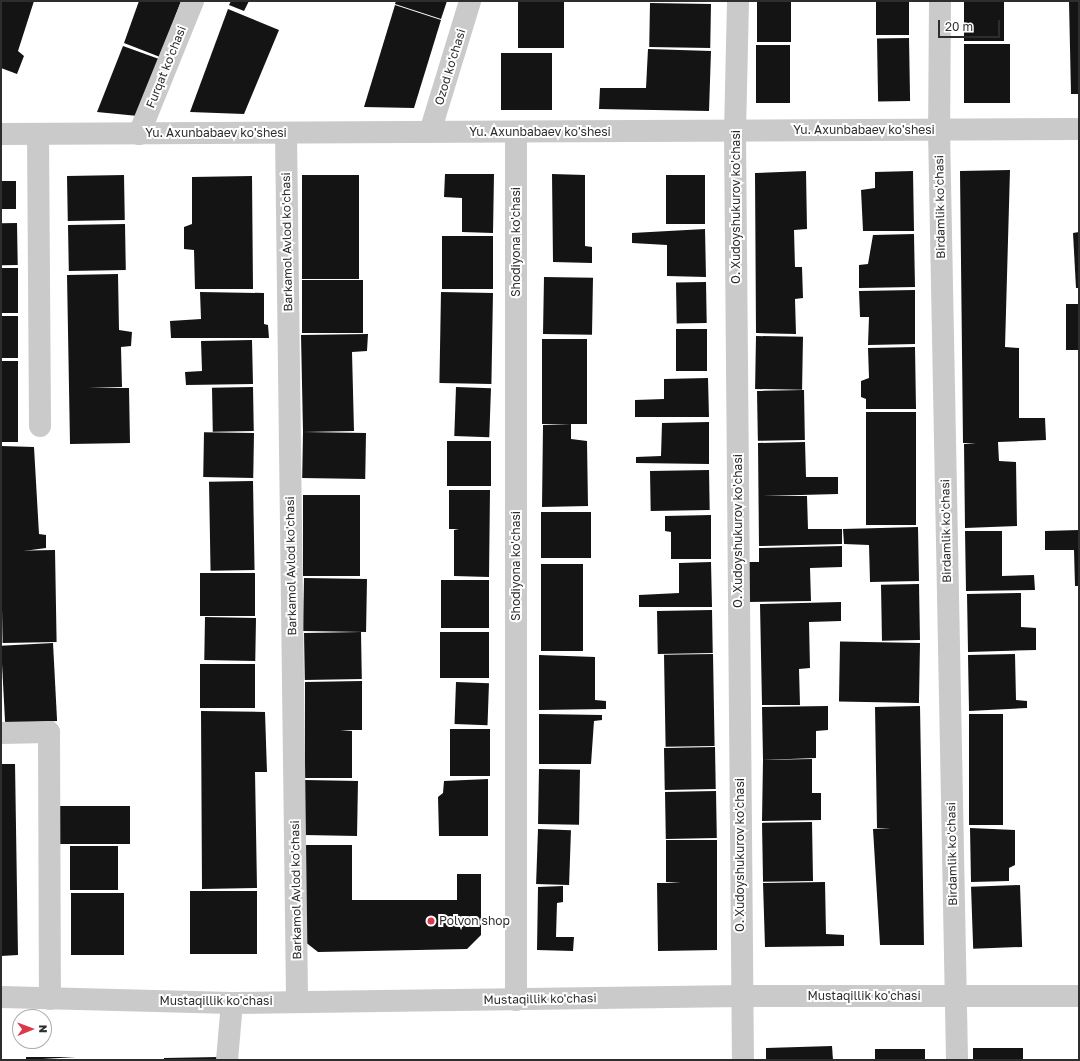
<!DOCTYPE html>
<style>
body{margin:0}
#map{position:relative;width:1080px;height:1061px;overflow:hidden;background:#fff;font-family:"Golos Text",sans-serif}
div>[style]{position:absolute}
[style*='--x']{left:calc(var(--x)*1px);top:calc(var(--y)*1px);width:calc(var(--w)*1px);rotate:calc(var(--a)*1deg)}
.building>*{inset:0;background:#141414;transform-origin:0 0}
.minor>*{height:22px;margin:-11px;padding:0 11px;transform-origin:11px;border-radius:11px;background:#cacaca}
.dots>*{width:11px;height:11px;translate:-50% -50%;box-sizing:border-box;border:2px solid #fff;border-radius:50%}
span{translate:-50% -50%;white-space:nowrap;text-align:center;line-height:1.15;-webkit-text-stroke:4px #fff;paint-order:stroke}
.street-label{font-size:12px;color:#2d2d2d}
.poi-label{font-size:12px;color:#2d2d2d}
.left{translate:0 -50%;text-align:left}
.frame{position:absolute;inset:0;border:2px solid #2d2d2d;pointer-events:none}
.north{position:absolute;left:12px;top:1009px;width:40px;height:40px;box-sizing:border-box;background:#fff;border:1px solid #ababab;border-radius:50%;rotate:89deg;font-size:11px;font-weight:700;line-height:16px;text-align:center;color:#2d2d2d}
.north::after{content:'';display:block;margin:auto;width:14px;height:18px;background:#da394b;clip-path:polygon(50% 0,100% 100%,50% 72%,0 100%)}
.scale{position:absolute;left:938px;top:20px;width:62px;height:18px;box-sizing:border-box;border:2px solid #2d2d2d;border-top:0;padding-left:5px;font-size:12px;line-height:14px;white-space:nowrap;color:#2d2d2d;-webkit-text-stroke:3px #fff;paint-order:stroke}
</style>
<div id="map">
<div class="building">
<div style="clip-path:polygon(1px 1px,34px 1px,18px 51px,24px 56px,17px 74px,1px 68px)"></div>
<div style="clip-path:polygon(139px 1px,181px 1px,160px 57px,124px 43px)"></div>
<div style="clip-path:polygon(231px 1px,249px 1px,244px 11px,229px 5px)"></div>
<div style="clip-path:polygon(396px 1px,447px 1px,441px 19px,395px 4px)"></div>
<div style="left:518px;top:1px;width:46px;height:47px"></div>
<div style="left:757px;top:1px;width:34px;height:41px"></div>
<div style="left:876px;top:1px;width:33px;height:34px"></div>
<div style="left:964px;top:1px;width:40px;height:40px"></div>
<div style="clip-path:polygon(1069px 1px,1079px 1px,1079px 94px,1071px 94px)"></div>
<div style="left:650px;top:3px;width:61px;height:44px;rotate:1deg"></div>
<div style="clip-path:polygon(395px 5px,441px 20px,414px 108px,364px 107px)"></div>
<div style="clip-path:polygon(228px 9px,279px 30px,244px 114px,190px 112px)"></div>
<div style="left:909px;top:38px;width:63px;height:32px;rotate:89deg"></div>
<div style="left:964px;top:44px;width:46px;height:59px"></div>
<div style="left:756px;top:45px;width:34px;height:58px"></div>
<div style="clip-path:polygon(123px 46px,159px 59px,138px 116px,97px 112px)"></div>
<div style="clip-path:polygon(648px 49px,711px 51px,709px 111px,599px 109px,600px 88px,646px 88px)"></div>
<div style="left:501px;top:53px;width:51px;height:57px"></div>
<div style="clip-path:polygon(1010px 170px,1005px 347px,1019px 348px,1019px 418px,1045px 418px,1046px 440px,998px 442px,999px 461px,1016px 462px,1017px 526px,965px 528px,964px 444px,976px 443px,963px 443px,960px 171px)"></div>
<div style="clip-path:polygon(806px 171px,807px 229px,794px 230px,795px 267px,802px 267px,803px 298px,795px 299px,796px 334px,756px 333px,755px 173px)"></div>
<div style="clip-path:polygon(913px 171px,914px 231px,863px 231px,861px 190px,875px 188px,875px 172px)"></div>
<div style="clip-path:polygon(445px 174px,494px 174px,493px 233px,462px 232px,462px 198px,444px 197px)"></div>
<div style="clip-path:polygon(552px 174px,585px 175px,585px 246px,592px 247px,592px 263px,553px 262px)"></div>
<div style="left:124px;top:175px;width:45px;height:57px;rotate:89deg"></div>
<div style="left:302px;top:175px;width:57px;height:104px"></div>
<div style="left:666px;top:175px;width:39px;height:49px"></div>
<div style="clip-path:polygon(252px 176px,253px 289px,195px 289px,194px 250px,184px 249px,184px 227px,192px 224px,192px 177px)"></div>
<div style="left:1px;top:181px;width:15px;height:28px"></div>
<div style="left:17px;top:223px;width:42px;height:16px;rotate:89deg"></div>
<div style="left:125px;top:224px;width:46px;height:57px;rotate:89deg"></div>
<div style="clip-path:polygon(705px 229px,706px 277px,667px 276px,667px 245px,632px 243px,632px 233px)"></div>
<div style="clip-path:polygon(1079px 232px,1079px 288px,1076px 288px,1073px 233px)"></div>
<div style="clip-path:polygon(914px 234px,915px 287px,859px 288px,859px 265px,868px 264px,873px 235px)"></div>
<div style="left:493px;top:236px;width:53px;height:51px;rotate:90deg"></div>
<div style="left:1px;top:268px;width:17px;height:45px"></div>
<div style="clip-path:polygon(118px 274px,119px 330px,132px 332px,131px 346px,121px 347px,122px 387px,88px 388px,129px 388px,130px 443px,70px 444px,67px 275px)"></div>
<div style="left:544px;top:277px;width:49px;height:57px;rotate:1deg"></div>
<div style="left:302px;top:280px;width:61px;height:53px"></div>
<div style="left:706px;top:282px;width:41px;height:30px;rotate:89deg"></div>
<div style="clip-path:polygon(915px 290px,915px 344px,868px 345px,869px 317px,860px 317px,859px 291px)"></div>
<div style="clip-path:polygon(200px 292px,264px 293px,264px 324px,268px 325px,269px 338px,171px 338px,170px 321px,201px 319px)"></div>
<div style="left:441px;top:292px;width:52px;height:91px;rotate:1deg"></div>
<div style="left:1079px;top:304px;width:46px;height:13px;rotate:90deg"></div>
<div style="left:1px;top:316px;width:17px;height:42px"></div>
<div style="left:676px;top:329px;width:31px;height:42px"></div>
<div style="clip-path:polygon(368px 334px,367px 351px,352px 352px,354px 431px,303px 432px,301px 335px)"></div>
<div style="left:756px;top:336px;width:47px;height:53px;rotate:1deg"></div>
<div style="left:542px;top:339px;width:45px;height:85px"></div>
<div style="clip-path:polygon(252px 340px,253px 384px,186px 385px,185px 372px,202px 371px,201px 341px)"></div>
<div style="clip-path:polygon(915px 347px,916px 409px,866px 409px,866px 399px,861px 397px,861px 381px,869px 378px,868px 348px)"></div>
<div style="left:1px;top:361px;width:17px;height:81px"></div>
<div style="clip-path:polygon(708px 378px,709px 417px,635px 417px,635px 400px,664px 399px,664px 379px)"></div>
<div style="left:253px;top:387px;width:44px;height:41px;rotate:89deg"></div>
<div style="left:456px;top:387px;width:35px;height:49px;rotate:2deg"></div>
<div style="left:804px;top:390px;width:50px;height:47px;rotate:89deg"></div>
<div style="left:866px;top:412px;width:50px;height:113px"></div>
<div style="clip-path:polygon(709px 422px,709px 464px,636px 463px,636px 457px,661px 456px,662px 423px)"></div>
<div style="clip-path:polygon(571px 424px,571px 439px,587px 441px,588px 506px,542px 507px,543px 425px)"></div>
<div style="left:254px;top:433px;width:45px;height:50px;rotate:91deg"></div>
<div style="left:366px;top:433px;width:46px;height:63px;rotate:91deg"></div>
<div style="left:447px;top:441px;width:44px;height:45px"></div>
<div style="clip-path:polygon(805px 442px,806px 477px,838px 477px,838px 494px,763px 496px,807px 496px,808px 529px,842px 529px,842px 544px,759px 546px,758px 443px)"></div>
<div style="clip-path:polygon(1px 446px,34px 447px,39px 534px,46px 535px,46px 548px,1px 554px)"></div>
<div style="left:709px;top:470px;width:40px;height:59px;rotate:89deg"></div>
<div style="left:253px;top:481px;width:89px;height:44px;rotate:89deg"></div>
<div style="clip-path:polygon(449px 490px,490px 490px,489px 577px,454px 576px,454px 530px,459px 529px,449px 529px)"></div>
<div style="left:360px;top:495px;width:81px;height:57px;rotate:90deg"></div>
<div style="left:541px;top:512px;width:50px;height:46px"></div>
<div style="clip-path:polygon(711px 515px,711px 559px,671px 559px,671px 532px,665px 531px,665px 516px)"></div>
<div style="clip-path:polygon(918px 527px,919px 581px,870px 582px,869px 545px,844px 544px,843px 529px)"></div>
<div style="clip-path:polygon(1079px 530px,1079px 586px,1075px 586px,1074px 550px,1045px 550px,1045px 531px)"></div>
<div style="clip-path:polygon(965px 531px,1002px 531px,1002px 576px,1034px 575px,1035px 590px,966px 591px)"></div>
<div style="clip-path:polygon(842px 546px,842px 567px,810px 568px,811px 601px,747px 602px,746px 562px,759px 562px,759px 548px)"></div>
<div style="left:55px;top:550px;width:92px;height:54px;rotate:89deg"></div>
<div style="clip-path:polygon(711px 562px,712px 607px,639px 607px,639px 595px,679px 593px,679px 563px)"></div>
<div style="left:541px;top:564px;width:42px;height:87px"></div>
<div style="left:200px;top:573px;width:55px;height:43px"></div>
<div style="left:304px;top:578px;width:63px;height:53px;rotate:1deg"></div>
<div style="left:489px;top:580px;width:48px;height:48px;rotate:90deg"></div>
<div style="left:919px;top:584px;width:56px;height:38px;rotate:89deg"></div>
<div style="clip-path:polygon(1021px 593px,1021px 627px,1036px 628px,1036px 650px,968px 652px,967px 594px)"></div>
<div style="clip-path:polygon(841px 602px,841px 621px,809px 622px,810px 668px,799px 669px,800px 705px,762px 705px,760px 604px)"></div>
<div style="left:712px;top:610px;width:43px;height:55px;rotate:89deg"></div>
<div style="left:256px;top:618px;width:43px;height:51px;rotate:91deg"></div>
<div style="left:361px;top:632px;width:47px;height:57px;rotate:89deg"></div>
<div style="left:440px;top:632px;width:49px;height:46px"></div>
<div style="left:53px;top:643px;width:78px;height:52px;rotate:87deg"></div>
<div style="left:920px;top:643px;width:60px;height:80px;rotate:91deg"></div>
<div style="left:713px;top:654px;width:92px;height:49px;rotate:89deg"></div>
<div style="clip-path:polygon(1015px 654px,1016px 700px,1027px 701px,1027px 708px,969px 711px,968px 655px)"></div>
<div style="clip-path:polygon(539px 655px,595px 657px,595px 700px,606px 701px,606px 709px,539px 710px)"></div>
<div style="left:200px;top:664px;width:55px;height:44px"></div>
<div style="clip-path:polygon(362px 681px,362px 730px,340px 730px,352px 731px,352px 778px,305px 778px,305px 682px)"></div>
<div style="left:456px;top:682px;width:33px;height:42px;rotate:2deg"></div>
<div style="clip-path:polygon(828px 706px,828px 730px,816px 731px,816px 758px,763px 760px,762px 707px)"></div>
<div style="clip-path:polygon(920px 706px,924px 945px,880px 945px,873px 829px,891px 828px,877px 828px,875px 707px)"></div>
<div style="clip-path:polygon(201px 711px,265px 712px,267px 772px,255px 772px,257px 888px,202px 889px)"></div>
<div style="clip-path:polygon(539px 714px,602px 715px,602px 720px,594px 721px,591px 764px,539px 764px)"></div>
<div style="left:969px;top:714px;width:34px;height:111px"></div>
<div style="left:450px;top:729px;width:40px;height:47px"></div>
<div style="left:715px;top:747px;width:42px;height:51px;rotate:89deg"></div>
<div style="clip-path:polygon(812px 759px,812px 793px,821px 793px,821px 820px,762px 821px,763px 760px)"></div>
<div style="clip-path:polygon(1px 764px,15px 764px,18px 955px,1px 956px)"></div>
<div style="left:539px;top:769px;width:41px;height:55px;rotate:1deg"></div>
<div style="clip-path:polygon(488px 779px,488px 836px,439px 836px,438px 797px,443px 793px,444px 781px)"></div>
<div style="left:305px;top:780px;width:53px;height:55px;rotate:1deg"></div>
<div style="left:716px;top:791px;width:47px;height:51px;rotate:89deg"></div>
<div style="left:55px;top:806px;width:75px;height:38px"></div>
<div style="left:812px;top:822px;width:59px;height:50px;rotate:89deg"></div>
<div style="clip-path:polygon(970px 828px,1015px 830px,1015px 865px,1009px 868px,1009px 881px,971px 882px)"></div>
<div style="left:538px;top:829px;width:33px;height:55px;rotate:2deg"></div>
<div style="clip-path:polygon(666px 840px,717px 840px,717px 950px,658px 951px,657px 883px,681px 883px,666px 882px)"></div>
<div style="clip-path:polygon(304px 845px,352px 845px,352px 900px,457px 900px,457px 874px,481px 874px,481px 935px,467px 949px,318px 952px,304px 941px)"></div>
<div style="left:118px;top:846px;width:44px;height:48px;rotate:90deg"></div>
<div style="clip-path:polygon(825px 882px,826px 934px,844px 935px,844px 946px,765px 947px,763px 883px)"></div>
<div style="left:1020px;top:885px;width:62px;height:49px;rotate:88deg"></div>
<div style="clip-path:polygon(563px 886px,563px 902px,557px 903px,556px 937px,574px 937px,573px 951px,537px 950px,538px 887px)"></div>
<div style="left:257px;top:891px;width:63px;height:67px;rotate:90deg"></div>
<div style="left:71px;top:893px;width:53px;height:62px"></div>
<div style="clip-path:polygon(832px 1046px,833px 1060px,766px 1060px,766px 1048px)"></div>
<div style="left:1023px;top:1048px;width:12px;height:50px;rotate:90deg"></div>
<div style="left:925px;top:1049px;width:11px;height:50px;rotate:90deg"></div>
<div style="clip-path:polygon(26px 1057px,76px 1057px,26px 1060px)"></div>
<div style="clip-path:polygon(219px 1057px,219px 1060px,164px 1060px,164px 1058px)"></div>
</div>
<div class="minor">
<div style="--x:738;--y:1;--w:130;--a:91.3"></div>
<div style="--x:735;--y:131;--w:929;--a:89.51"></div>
<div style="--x:940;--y:1;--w:129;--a:90.4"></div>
<div style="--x:939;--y:130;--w:930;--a:88.89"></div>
<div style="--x:430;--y:132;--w:137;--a:-73"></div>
<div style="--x:516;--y:132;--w:868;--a:90"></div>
<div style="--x:286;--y:133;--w:867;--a:89.27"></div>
<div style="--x:1;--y:134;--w:1078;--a:-0.27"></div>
<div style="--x:38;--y:134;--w:292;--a:89.6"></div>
<div style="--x:139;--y:134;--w:144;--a:-67.9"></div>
<div style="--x:1;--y:733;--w:48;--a:-1.2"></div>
<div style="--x:49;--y:732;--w:267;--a:89.8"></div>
<div style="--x:1;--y:997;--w:231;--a:1.5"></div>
<div style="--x:232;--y:1003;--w:509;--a:-0.79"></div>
<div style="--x:741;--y:996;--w:338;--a:0"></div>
<div style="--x:227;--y:1060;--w:57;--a:-85"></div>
</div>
<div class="dots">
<div style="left:431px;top:921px;background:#da394b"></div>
</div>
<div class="street-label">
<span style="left:166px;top:67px;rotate:-68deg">Furqat ko'chasi</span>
<span style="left:450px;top:67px;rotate:-73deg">Ozod ko'chasi</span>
<span style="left:864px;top:130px">Yu. Axunbabaev ko'shesi</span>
<span style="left:540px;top:132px">Yu. Axunbabaev ko'shesi</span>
<span style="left:216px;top:133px">Yu. Axunbabaev ko'shesi</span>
<span style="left:736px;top:207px;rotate:-90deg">O. Xudoyshukurov ko'chasi</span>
<span style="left:940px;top:207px;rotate:-91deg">Birdamlik ko'chasi</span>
<span style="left:287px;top:242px;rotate:-91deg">Barkamol Avlod ko'chasi</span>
<span style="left:516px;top:242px;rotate:-90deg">Shodiyona ko'chasi</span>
<span style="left:738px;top:531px;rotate:-90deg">O. Xudoyshukurov ko'chasi</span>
<span style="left:946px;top:531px;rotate:-91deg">Birdamlik ko'chasi</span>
<span style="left:291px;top:566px;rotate:-91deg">Barkamol Avlod ko'chasi</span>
<span style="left:516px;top:566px;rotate:-90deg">Shodiyona ko'chasi</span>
<span style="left:952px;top:854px;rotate:-91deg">Birdamlik ko'chasi</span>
<span style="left:740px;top:855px;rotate:-90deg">O. Xudoyshukurov ko'chasi</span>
<span style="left:296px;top:890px;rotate:-91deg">Barkamol Avlod ko'chasi</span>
<span style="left:864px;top:996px">Mustaqillik ko'chasi</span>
<span style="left:540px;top:999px;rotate:-1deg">Mustaqillik ko'chasi</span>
<span style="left:216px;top:1001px">Mustaqillik ko'chasi</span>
</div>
<div class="poi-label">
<span class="left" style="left:439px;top:921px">Polvon shop</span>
</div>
<div class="frame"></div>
<div class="north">N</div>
<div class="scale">20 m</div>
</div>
